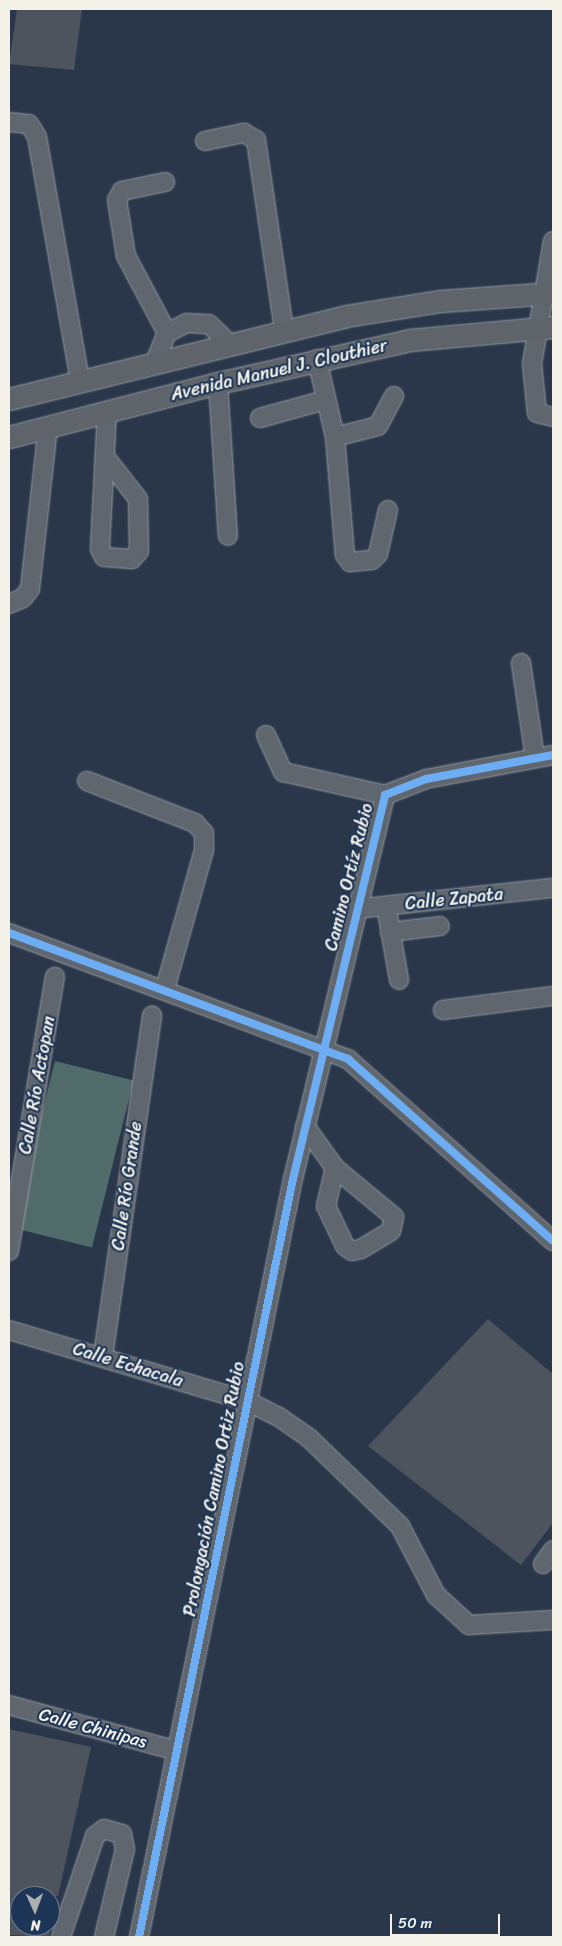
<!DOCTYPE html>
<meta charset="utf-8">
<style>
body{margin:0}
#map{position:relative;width:562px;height:1946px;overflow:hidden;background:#2a374a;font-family:Sriracha,sans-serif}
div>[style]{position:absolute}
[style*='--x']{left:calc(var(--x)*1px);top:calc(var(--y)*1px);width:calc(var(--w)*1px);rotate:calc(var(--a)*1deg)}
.green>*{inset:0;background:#516a6a;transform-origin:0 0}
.building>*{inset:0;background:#4d545d}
.roads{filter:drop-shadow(0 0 1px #979ca3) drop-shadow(0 0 1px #979ca3)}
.minor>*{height:18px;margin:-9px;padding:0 9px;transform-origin:9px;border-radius:9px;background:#60666e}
.major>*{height:21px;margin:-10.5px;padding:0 10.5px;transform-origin:10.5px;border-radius:10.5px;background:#5e646a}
.cycleway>*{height:8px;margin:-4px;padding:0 4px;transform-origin:4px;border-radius:4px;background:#6dadf4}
span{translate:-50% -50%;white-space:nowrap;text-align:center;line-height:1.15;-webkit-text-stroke:4px #1d3557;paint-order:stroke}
.street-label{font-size:18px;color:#f4f1e8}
.frame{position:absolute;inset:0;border:10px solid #f4f1e8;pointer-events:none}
.north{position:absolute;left:10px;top:1886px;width:50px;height:50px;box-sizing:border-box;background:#1d3557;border:1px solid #738091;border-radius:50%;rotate:178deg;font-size:14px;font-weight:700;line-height:20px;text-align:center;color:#f4f1e8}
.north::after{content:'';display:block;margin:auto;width:18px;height:22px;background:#adb0b1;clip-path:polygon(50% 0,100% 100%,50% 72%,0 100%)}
.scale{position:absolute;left:390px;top:1914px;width:110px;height:22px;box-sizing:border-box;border:2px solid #f4f1e8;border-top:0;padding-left:6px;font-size:15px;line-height:18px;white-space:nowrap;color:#f4f1e8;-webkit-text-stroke:4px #1d3557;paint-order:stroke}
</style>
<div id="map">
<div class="green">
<div style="left:55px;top:1061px;width:81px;height:172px;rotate:14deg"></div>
</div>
<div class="building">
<div style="clip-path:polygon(17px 9px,82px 9px,74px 70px,9px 64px)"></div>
<div style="clip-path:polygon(488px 1319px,553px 1374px,553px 1523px,521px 1565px,368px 1446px)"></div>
<div style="clip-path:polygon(9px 1729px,91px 1747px,58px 1896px,20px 1896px,20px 1926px,51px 1926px,49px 1937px,9px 1935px)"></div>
</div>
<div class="roads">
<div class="minor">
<div style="--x:9;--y:122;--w:20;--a:6"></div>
<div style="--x:29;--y:124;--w:15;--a:58"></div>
<div style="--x:37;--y:137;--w:248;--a:80"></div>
<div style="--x:205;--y:141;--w:40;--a:-12"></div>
<div style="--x:244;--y:133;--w:14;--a:30"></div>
<div style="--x:256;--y:140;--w:192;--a:81.6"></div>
<div style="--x:165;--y:182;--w:44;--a:168.2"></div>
<div style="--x:122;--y:191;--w:10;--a:119"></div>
<div style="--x:117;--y:200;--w:57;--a:80.9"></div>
<div style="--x:126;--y:256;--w:87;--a:62"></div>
<div style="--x:553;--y:241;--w:125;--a:99.7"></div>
<div style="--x:532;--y:364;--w:49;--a:84.2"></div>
<div style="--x:537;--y:413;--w:16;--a:14"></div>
<div style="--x:317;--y:359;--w:80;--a:77"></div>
<div style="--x:335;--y:437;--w:118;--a:85.2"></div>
<div style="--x:345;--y:555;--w:9;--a:54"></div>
<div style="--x:350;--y:562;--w:22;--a:-5"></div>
<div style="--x:372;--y:560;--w:8;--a:-45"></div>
<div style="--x:378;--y:554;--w:45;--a:-77.2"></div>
<div style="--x:155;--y:362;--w:31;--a:-68"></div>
<div style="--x:167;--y:333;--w:22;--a:-27"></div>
<div style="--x:187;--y:323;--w:22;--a:3"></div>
<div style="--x:209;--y:324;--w:28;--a:44"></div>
<div style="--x:218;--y:383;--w:153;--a:86.3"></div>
<div style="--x:260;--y:418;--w:67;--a:-15.5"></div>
<div style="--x:335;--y:437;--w:44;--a:-14.3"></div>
<div style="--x:378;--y:426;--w:34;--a:-62"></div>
<div style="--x:106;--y:458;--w:52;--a:52"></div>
<div style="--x:138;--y:499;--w:52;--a:88.9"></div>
<div style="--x:139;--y:551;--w:11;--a:131"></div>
<div style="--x:132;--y:559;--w:28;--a:-176"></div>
<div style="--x:104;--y:557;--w:9;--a:-117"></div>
<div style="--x:100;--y:549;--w:137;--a:-87.1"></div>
<div style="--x:9;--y:604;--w:15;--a:-23"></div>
<div style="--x:23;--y:598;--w:11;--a:-52"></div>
<div style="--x:30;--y:589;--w:163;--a:-83.7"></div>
<div style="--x:521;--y:663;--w:96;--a:81.6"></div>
<div style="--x:266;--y:735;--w:41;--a:65.3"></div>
<div style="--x:283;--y:772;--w:105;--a:12.7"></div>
<div style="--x:87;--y:781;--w:116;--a:21.3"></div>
<div style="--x:195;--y:823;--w:13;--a:48"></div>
<div style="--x:204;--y:833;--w:17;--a:90"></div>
<div style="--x:204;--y:850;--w:144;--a:105.7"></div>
<div style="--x:386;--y:906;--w:75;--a:80"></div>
<div style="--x:355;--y:909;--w:199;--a:-6.1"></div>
<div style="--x:390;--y:932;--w:50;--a:-6.8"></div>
<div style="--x:9;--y:933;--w:362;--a:20.4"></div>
<div style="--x:348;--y:1059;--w:274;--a:41.6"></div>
<div style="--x:443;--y:1010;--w:111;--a:-7.3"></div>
<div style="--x:305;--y:1126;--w:52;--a:54.5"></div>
<div style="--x:335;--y:1168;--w:77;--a:39.7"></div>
<div style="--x:394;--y:1217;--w:14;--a:102"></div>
<div style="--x:391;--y:1231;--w:35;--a:149"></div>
<div style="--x:361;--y:1249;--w:9;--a:167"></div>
<div style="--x:352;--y:1251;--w:9;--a:-144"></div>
<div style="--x:345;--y:1246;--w:44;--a:-115.4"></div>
<div style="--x:326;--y:1206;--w:39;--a:-77"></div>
<div style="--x:9;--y:1251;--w:278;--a:-80.5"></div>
<div style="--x:9;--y:1330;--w:248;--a:16.6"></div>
<div style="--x:247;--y:1401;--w:36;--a:27"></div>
<div style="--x:279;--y:1417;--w:37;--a:35"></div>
<div style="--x:309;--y:1438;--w:127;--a:44"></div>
<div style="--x:400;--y:1526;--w:78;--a:62.4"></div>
<div style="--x:436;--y:1595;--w:45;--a:42.3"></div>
<div style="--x:469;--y:1625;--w:84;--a:-3.4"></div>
<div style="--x:103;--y:1356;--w:344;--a:-81.8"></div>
<div style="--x:543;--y:1564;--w:17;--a:-54"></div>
<div style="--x:9;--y:1705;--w:174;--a:15.3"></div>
<div style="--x:61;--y:1937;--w:107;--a:-71.4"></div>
<div style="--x:95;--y:1836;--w:11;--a:-38"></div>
<div style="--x:104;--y:1829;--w:19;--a:16"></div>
<div style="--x:122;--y:1834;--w:15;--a:79"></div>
<div style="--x:125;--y:1849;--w:90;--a:103.4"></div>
<div style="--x:139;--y:1937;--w:773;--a:-78.52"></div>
<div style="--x:293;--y:1179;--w:395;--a:-76.5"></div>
<div style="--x:385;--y:795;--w:44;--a:-21.3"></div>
<div style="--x:426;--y:779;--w:129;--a:-10.7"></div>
</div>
<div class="major">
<div style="--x:9;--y:399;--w:347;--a:-13.8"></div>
<div style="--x:346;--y:316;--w:96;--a:-9"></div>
<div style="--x:441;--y:301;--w:112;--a:-4.1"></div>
<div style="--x:9;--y:437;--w:216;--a:-14.5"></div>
<div style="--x:218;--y:383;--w:197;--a:-12.6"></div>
<div style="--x:410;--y:340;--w:144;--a:-5.2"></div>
</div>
</div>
<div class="cycleway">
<div style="--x:9;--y:933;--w:362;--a:20.4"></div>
<div style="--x:348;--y:1059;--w:274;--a:41.6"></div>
<div style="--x:139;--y:1937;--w:773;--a:-78.52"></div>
<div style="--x:293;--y:1179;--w:395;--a:-76.5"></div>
<div style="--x:385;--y:795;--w:44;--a:-21.3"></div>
<div style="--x:426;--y:779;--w:129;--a:-10.7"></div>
</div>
<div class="street-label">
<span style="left:279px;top:370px;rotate:-13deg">Avenida Manuel J. Clouthier</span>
<span style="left:349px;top:877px;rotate:-76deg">Camino Ortíz Rubio</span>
<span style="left:454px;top:899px;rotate:-6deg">Calle Zapata</span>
<span style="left:37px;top:1085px;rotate:-80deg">Calle Río Actopan</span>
<span style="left:127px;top:1186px;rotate:-82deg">Calle Río Grande</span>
<span style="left:128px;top:1365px;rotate:17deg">Calle Echacala</span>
<span style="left:214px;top:1489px;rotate:-79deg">Prolongación Camino Ortiz Rubio</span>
<span style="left:93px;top:1728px;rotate:15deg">Calle Chinipas</span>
</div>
<div class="frame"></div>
<div class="north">N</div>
<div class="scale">50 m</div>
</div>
